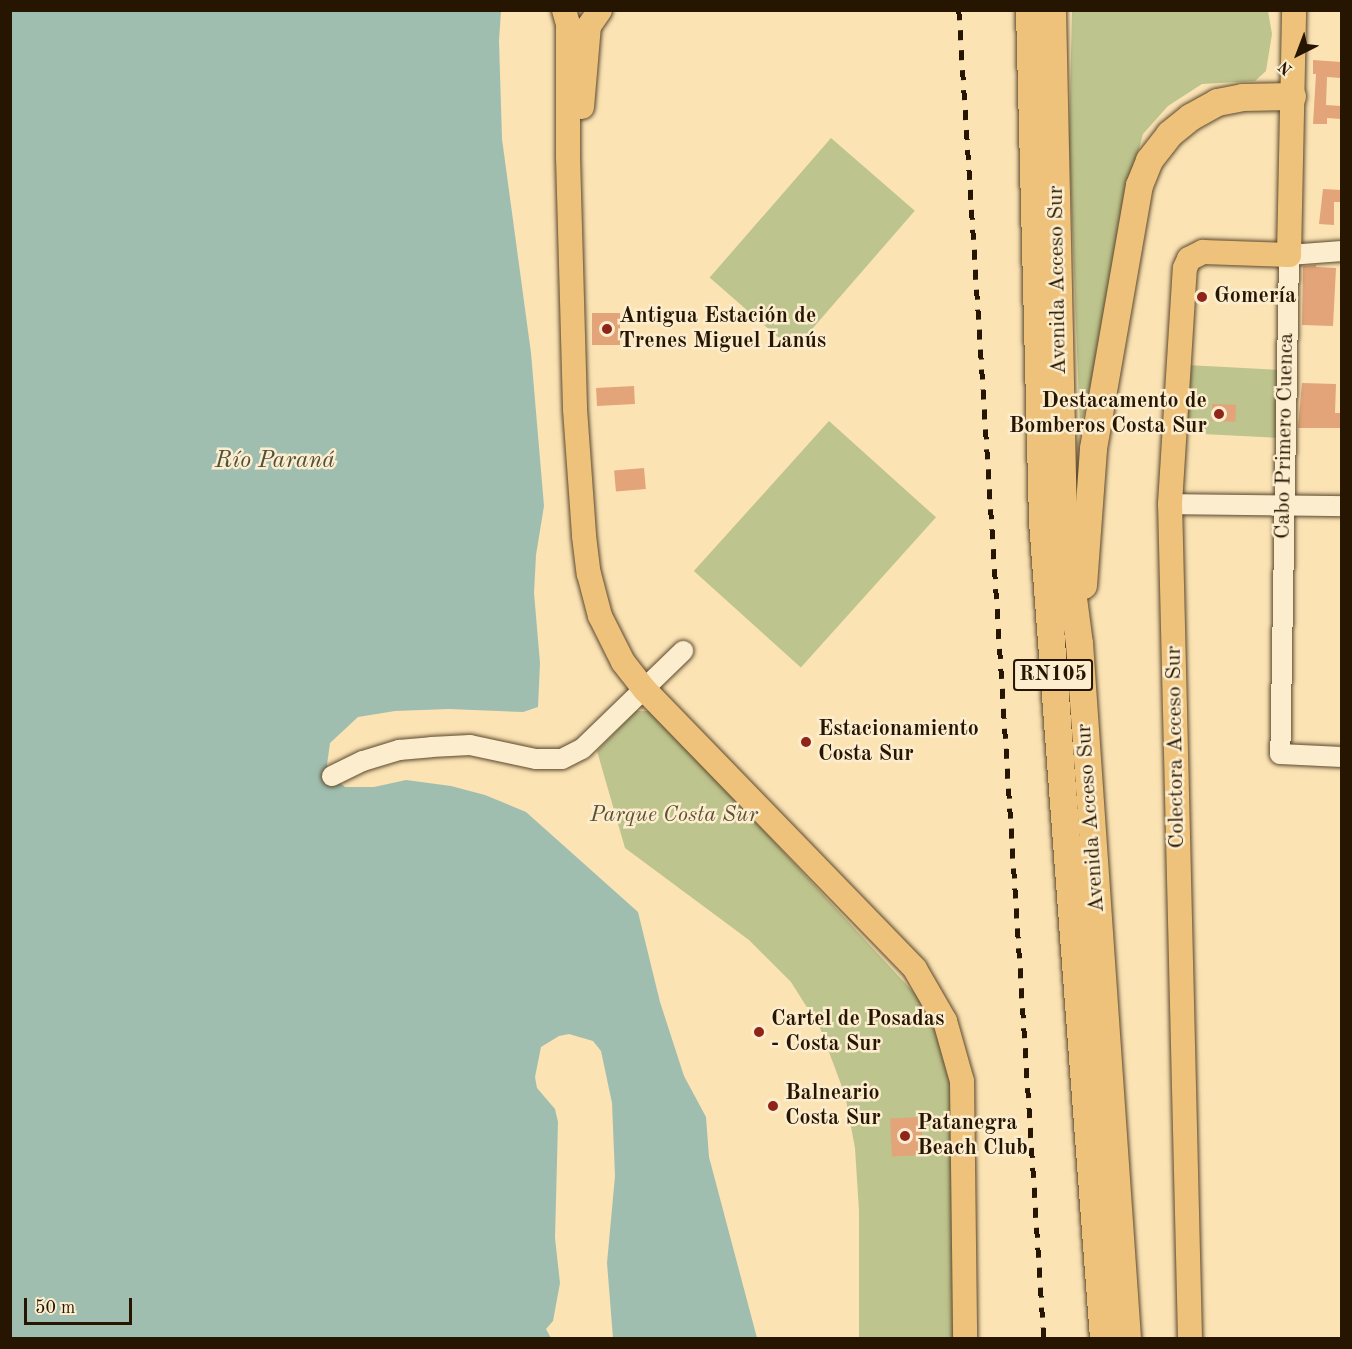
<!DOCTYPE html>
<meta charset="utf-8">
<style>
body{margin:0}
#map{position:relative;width:1352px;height:1349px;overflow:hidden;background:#fbe3b4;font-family:"Old Standard TT",serif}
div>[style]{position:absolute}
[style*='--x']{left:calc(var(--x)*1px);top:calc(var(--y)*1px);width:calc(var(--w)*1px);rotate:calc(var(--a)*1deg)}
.green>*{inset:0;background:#bec48d;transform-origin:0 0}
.water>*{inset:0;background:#9fbeaf}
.building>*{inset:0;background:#e2a478;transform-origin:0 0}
.roads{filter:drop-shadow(0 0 2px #5b482d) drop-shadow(0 0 2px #5b482d)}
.minor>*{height:20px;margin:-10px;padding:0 10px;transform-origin:10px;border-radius:10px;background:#fcedce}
.major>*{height:24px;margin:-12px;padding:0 12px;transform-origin:12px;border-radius:12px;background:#eec27a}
.highway>*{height:27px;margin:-13.5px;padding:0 13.5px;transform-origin:13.5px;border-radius:13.5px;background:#eec27a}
.rail>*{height:4.5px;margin-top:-2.25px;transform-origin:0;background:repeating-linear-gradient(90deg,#261500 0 10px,transparent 0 20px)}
.dots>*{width:16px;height:16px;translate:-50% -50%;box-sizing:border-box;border:3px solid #fcedce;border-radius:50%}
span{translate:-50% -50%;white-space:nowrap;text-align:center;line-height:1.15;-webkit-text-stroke:5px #fcedce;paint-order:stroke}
.shield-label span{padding:2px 4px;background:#fcedce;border:2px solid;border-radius:4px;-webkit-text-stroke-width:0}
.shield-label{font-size:21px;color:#261500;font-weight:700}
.street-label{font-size:22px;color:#261500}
.poi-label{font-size:22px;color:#261500;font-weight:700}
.left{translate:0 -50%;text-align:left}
.right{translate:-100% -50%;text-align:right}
.park-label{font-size:22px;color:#5b5231;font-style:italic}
.water-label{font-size:24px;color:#50503d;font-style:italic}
.frame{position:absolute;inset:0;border:12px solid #261500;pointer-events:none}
.north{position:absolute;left:1268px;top:24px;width:60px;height:60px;-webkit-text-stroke:4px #fcedce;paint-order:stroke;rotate:222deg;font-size:16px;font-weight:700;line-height:24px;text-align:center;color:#261500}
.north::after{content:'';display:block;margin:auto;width:21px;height:27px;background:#261500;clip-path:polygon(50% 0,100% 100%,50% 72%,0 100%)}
.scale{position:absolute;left:24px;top:1298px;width:108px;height:27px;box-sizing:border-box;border:3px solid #261500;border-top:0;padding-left:8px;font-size:18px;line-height:21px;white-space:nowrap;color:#261500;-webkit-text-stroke:4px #fcedce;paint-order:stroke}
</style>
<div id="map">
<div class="green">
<div style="clip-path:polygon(1072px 11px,1268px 11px,1272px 34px,1266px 71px,1255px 81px,1202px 84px,1168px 106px,1143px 134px,1126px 197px,1107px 329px,1080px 429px,1069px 141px)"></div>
<div style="left:831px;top:138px;width:111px;height:185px;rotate:41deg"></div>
<div style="left:1186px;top:365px;width:95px;height:68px;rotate:3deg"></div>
<div style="left:829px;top:421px;width:144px;height:202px;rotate:42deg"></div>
<div style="clip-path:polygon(636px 711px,649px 711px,661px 720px,918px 997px,938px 1035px,950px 1082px,956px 1338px,859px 1338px,859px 1211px,855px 1148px,845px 1095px,820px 1028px,791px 982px,749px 940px,625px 848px,597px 751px)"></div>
</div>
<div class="water">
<div style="clip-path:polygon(10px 11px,501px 11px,499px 41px,502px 139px,531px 353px,544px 506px,536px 555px,534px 593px,540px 663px,538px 707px,523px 712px,449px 709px,395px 711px,358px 717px,330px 743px,327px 765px,332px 776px,345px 787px,374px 787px,406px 780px,451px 786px,485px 795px,526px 812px,638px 912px,660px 1002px,684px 1076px,706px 1117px,709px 1157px,757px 1338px,613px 1338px,607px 1263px,615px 1176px,612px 1103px,601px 1051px,593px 1041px,569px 1034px,559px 1036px,541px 1047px,535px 1077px,537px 1088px,555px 1109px,558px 1122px,555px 1238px,560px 1283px,553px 1321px,546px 1329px,551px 1338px,11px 1338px)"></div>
</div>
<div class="building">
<div style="clip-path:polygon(1313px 60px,1341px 62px,1341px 78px,1327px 77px,1326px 105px,1341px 106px,1341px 119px,1327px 118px,1327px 124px,1313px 124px,1316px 74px,1313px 74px)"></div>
<div style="clip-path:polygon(1323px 189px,1341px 190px,1341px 202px,1334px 202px,1334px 225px,1319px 224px)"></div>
<div style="clip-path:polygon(1316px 265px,1316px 267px,1336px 268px,1333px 326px,1302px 325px,1303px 266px)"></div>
<div style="left:592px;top:313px;width:28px;height:32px"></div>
<div style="clip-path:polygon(1302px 383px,1336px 384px,1335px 413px,1341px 413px,1340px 428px,1298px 428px)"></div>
<div style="left:634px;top:386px;width:18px;height:38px;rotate:87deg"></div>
<div style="left:1212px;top:404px;width:24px;height:17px;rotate:2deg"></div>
<div style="left:644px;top:468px;width:21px;height:30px;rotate:85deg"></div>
<div style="left:921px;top:1117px;width:38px;height:31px;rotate:87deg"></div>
</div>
<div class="roads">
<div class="minor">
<div style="--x:1342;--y:251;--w:53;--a:175.7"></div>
<div style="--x:1289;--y:255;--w:499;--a:91"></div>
<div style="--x:1280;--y:754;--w:62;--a:2.8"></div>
<div style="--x:1170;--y:504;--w:172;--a:0.7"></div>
<div style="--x:332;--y:776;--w:34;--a:-26"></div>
<div style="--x:363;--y:761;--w:38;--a:-17"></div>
<div style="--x:399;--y:750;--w:32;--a:-5"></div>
<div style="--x:431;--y:747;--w:39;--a:-3"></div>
<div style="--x:470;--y:745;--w:67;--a:12"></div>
<div style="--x:536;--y:759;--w:26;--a:0"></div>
<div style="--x:562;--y:759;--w:22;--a:-27"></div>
<div style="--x:582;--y:749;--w:141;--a:-44.1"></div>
</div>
<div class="major">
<div style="--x:564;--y:10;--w:15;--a:74"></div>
<div style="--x:568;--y:24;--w:133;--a:90"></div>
<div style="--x:568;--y:157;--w:252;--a:88.4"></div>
<div style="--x:575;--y:409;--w:127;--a:85.9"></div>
<div style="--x:584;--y:536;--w:38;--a:83"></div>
<div style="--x:589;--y:574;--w:43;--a:75.3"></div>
<div style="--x:600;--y:616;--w:51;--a:63.4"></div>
<div style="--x:623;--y:662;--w:36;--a:52"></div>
<div style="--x:645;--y:690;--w:388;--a:45.9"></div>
<div style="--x:915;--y:969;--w:60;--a:60"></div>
<div style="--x:945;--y:1021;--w:62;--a:74.2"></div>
<div style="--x:962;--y:1081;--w:257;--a:89.3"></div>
<div style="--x:582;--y:107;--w:81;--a:-85.1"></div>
<div style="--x:589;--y:26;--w:19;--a:-55"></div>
<div style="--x:1190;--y:1338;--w:834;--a:-91.37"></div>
<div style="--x:1170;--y:504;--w:236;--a:-86.4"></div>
<div style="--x:1185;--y:268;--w:10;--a:-66"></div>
<div style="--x:1189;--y:259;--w:16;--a:-27"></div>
<div style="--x:1203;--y:252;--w:86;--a:2"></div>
<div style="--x:1289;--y:255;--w:245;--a:-88.8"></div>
</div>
<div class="highway">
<div style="--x:1029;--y:10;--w:511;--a:88.54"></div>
<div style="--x:1042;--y:521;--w:819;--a:85.73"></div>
<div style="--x:1052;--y:10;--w:512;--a:88.77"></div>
<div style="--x:1063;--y:522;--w:122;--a:82.5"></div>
<div style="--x:1079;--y:643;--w:697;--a:86.05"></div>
<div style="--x:1083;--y:585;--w:137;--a:-85.8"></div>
<div style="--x:1093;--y:448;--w:267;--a:-80.1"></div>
<div style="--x:1139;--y:185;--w:27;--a:-68"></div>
<div style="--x:1149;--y:160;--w:33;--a:-52"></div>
<div style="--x:1169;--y:134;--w:27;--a:-39"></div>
<div style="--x:1190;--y:117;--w:31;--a:-29"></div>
<div style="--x:1217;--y:102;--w:25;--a:-11"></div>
<div style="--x:1242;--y:97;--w:50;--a:-1.1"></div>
</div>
</div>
<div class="rail">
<div style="--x:959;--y:10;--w:1331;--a:86.34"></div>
</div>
<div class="dots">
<div style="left:1202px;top:297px;background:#8f2418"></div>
<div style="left:607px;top:329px;background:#8f2418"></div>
<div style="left:1219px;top:414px;background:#8f2418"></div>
<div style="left:806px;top:742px;background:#8f2418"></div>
<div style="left:759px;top:1032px;background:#8f2418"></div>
<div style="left:773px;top:1106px;background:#8f2418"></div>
<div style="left:905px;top:1136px;background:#8f2418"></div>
</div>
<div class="shield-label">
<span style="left:1053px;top:675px">RN105</span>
</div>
<div class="street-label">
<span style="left:1058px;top:280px;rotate:-91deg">Avenida Acceso Sur</span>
<span style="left:1285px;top:436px;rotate:-89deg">Cabo Primero Cuenca</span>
<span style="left:1176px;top:747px;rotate:-91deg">Colectora Acceso Sur</span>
<span style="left:1091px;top:818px;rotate:-94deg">Avenida Acceso Sur</span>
</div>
<div class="poi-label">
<span class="left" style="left:1214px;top:297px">Gomería</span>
<span class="left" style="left:619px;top:329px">Antigua Estación de<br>Trenes Miguel Lanús</span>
<span class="right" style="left:1207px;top:414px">Destacamento de<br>Bomberos Costa Sur</span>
<span class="left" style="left:818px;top:742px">Estacionamiento<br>Costa Sur</span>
<span class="left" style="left:771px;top:1032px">Cartel de Posadas<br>- Costa Sur</span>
<span class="left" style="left:785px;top:1106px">Balneario<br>Costa Sur</span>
<span class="left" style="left:917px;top:1136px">Patanegra<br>Beach Club</span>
</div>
<div class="park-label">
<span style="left:674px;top:816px">Parque Costa Sur</span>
</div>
<div class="water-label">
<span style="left:275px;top:462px">Río Paraná</span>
</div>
<div class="frame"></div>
<div class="north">N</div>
<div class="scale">50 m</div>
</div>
